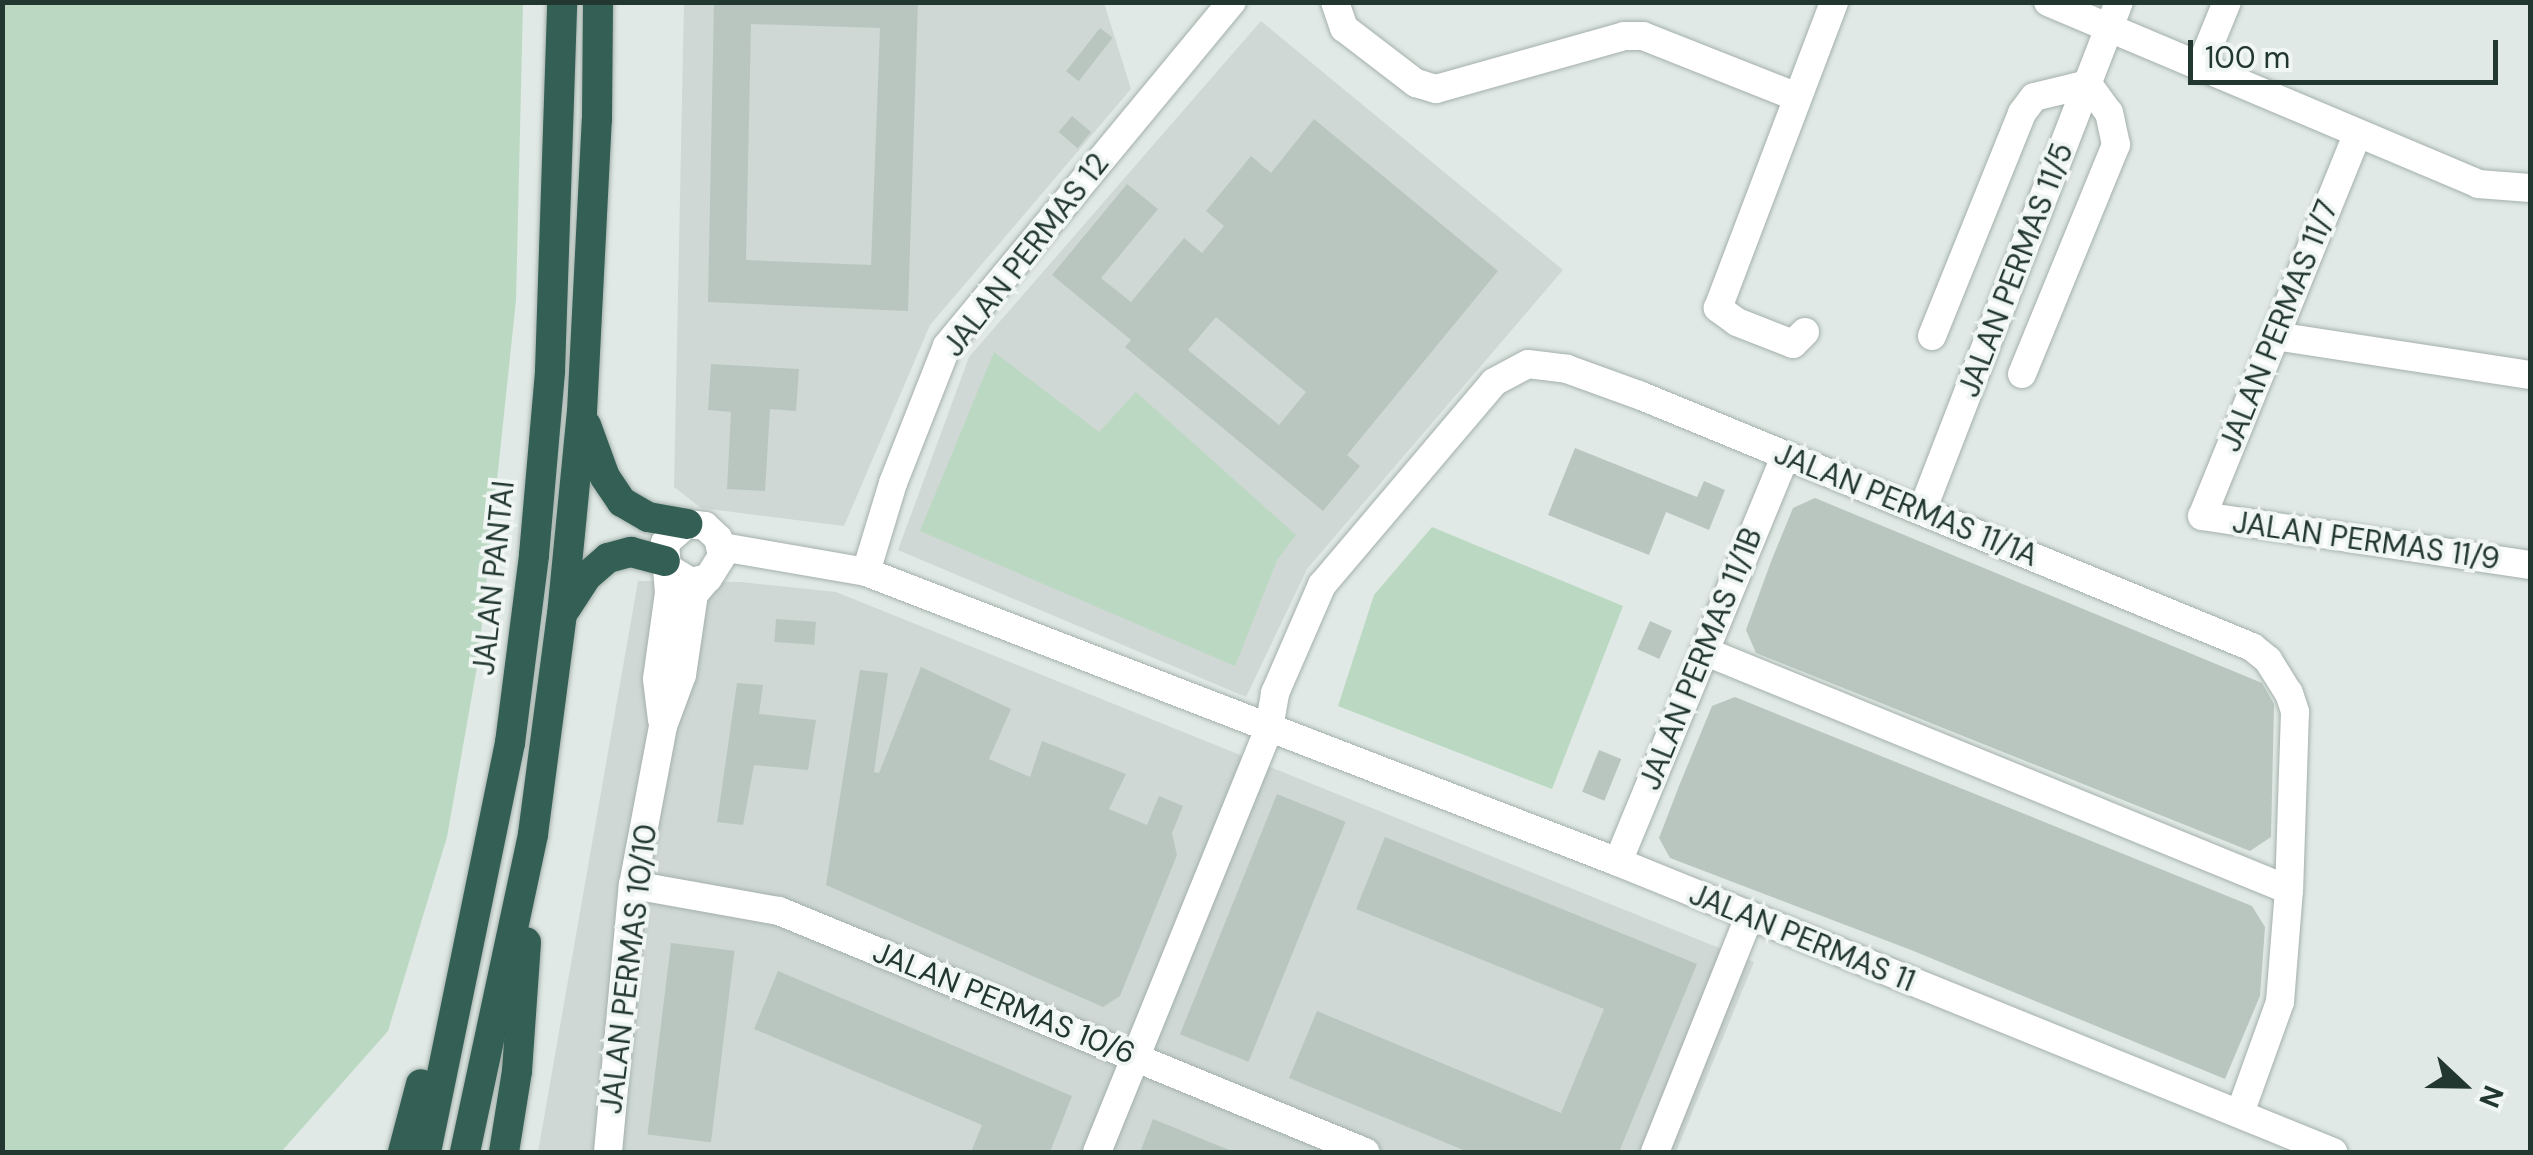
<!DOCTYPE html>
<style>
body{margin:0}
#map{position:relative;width:2533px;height:1155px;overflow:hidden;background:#e0e9e5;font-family:"DM Sans",sans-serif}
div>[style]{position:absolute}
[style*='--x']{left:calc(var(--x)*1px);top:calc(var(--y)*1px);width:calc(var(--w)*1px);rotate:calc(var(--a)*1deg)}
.built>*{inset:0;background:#cfd8d4}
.green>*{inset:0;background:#bbd8c2}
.building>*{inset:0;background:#b9c6c0;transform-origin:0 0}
.roads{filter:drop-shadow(0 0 2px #a4b0ab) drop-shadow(0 0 2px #a4b0ab)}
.minor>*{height:28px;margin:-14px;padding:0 14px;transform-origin:14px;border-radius:14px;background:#fff}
.highway>*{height:30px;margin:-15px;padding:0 15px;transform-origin:15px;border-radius:15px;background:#335f54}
span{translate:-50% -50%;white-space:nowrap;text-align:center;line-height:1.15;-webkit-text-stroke:8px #f0f6f3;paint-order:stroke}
.street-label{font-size:30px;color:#233731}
.frame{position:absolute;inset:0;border:5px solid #233731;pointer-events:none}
.north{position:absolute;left:2413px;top:1035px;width:100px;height:100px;-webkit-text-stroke:8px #f0f6f3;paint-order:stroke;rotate:112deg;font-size:28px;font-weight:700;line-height:40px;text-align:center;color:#233731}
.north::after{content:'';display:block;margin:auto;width:35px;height:45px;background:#233731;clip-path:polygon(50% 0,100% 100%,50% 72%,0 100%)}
.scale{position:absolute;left:2188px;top:40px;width:310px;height:45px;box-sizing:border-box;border:5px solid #233731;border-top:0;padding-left:12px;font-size:30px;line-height:35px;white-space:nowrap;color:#233731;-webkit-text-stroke:8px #f0f6f3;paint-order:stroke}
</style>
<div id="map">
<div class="built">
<div style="clip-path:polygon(684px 3px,1104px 3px,1131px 89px,930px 325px,844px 526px,701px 508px,674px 487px)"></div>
<div style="clip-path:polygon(1261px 21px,1563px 270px,1307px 569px,1246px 697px,898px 550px,969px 357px)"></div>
<div style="clip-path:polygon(638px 581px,741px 582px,836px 592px,1754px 962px,1676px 1152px,538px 1152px)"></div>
</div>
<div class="green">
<div style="clip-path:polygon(2px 3px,523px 3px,516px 300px,478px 661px,447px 837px,388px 1031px,281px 1152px,3px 1152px)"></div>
<div style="clip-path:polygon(994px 352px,1099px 432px,1136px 392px,1296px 535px,1277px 560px,1235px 666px,920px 531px)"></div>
<div style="clip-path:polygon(1432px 527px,1623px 606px,1552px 789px,1338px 706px,1374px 595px)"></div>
</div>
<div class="building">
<div style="clip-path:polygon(evenodd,714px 2px,918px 2px,908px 311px,708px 302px,714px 2px,751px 24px,880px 28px,871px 265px,746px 260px,751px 24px)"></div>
<div style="left:1100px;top:28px;width:16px;height:55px;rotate:38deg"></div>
<div style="left:1072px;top:116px;width:25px;height:21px;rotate:40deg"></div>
<div style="clip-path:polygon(evenodd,1314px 119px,1498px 271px,1347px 455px,1360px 466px,1323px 511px,1125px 347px,1131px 340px,1052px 275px,1127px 184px,1158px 209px,1101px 278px,1131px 302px,1184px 238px,1202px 253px,1224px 226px,1206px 211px,1251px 156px,1271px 173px,1314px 119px,1216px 317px,1306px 392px,1279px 425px,1188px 350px,1216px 317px)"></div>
<div style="clip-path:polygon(711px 364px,799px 369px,796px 411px,770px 409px,765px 491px,727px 489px,731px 412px,708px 410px)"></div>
<div style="clip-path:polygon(1575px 448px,1697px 497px,1704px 481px,1725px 490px,1709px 530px,1666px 512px,1649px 555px,1548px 515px)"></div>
<div style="clip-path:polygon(1815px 498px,2262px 683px,2274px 704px,2271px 837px,2250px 851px,1756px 653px,1746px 630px,1772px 559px,1793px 508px)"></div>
<div style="left:776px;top:619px;width:40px;height:23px;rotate:4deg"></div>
<div style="left:1650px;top:621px;width:24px;height:31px;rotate:24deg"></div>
<div style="clip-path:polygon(921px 667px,1011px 709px,989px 759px,1030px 777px,1042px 741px,1126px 774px,1109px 809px,1147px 825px,1159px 796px,1183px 806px,1172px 833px,1177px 855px,1120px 996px,1103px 1007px,826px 885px,860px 670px,888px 673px,874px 772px,879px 773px)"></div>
<div style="clip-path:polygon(737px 683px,763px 685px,759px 714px,816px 720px,808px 770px,754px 765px,743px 825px,717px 822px)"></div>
<div style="clip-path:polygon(1735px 697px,2252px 906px,2265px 927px,2260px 996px,2225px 1079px,1911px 950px,1670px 858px,1659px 838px,1679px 786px,1712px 706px)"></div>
<div style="left:1599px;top:750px;width:24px;height:45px;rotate:22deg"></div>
<div style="left:1277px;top:794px;width:74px;height:259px;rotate:22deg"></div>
<div style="clip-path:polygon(1385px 837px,1697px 964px,1619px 1152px,1468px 1152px,1289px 1078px,1317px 1011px,1561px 1113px,1604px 1009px,1356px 909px)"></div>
<div style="left:671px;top:943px;width:64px;height:193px;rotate:7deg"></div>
<div style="clip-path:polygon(778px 971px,1072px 1096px,1050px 1152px,971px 1152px,982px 1125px,754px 1029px)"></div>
<div style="clip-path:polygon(1153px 1119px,1234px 1152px,1140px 1152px)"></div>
</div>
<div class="roads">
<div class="minor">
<div style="--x:1335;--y:2;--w:28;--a:71"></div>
<div style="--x:1344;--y:28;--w:91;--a:37.4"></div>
<div style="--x:1416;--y:83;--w:21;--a:17"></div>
<div style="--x:1436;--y:89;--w:195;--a:-15.7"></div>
<div style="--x:1624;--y:36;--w:19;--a:0"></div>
<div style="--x:1643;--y:36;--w:166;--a:21.6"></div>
<div style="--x:2048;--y:2;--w:467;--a:22.9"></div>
<div style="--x:2478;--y:184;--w:52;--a:4.4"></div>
<div style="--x:2200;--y:68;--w:71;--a:-67.8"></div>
<div style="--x:2357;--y:135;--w:411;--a:112.1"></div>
<div style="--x:2202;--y:516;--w:332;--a:8.5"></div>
<div style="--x:1805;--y:332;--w:17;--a:135"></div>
<div style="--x:1793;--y:344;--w:60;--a:-158.6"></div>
<div style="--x:1737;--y:322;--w:24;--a:-144"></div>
<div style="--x:1718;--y:308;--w:327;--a:-69.2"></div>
<div style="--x:1932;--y:336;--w:240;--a:-68"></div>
<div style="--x:2022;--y:113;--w:20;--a:-53"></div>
<div style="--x:2034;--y:97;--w:56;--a:-13.5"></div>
<div style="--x:2275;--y:336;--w:258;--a:8.7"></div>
<div style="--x:2022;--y:374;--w:248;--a:-67.7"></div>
<div style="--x:2116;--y:145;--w:33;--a:-102"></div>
<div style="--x:2109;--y:113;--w:36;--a:-126"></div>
<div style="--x:1922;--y:511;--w:546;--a:-68.84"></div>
<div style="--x:722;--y:547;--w:146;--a:9.8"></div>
<div style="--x:866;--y:572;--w:806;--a:21.09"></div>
<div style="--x:1618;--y:862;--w:772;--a:22.08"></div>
<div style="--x:866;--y:572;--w:93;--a:-73.1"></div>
<div style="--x:893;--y:483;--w:147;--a:-68.5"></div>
<div style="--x:947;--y:346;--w:447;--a:-50.4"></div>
<div style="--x:1704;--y:651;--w:632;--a:22.22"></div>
<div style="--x:662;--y:720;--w:41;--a:-97"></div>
<div style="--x:657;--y:679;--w:87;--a:-82.1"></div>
<div style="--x:669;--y:593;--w:50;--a:-94.6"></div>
<div style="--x:665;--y:543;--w:29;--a:-41"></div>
<div style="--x:687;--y:524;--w:18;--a:6"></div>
<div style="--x:705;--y:526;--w:18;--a:43"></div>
<div style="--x:718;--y:538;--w:18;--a:77"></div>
<div style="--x:722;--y:556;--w:26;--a:122"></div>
<div style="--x:708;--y:578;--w:17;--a:167"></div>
<div style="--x:691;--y:582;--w:26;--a:-149"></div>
<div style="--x:1618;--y:862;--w:439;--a:-67.6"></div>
<div style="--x:633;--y:885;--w:148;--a:10.1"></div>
<div style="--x:779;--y:911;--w:634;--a:22.36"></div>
<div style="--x:608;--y:1152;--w:268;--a:-84.7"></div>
<div style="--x:633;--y:885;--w:162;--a:-79.3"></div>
<div style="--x:663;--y:726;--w:54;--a:-69.6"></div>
<div style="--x:682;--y:675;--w:82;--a:-81.6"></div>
<div style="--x:694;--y:594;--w:21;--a:-49"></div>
<div style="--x:1097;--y:1152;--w:458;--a:-67.9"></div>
<div style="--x:1269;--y:728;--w:36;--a:-80"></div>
<div style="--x:1275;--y:693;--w:118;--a:-66.5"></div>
<div style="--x:1322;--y:585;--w:266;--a:-49.7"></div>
<div style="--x:1494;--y:382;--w:38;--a:-28"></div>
<div style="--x:1528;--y:364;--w:39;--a:7"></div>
<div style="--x:1567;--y:369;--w:77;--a:19.9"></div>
<div style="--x:1639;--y:395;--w:663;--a:22.35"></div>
<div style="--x:2252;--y:647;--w:21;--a:39"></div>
<div style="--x:2268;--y:660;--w:39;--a:58"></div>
<div style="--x:2289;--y:693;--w:20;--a:72"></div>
<div style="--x:2295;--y:712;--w:178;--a:91.9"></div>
<div style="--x:2289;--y:890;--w:112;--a:94.6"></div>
<div style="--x:2280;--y:1002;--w:118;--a:109.8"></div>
<div style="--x:1655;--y:1152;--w:253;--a:-68.2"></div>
</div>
<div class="highway">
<div style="--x:586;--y:425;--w:55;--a:69.9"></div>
<div style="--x:605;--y:477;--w:30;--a:56"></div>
<div style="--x:622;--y:502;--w:30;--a:30"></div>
<div style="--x:648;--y:517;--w:40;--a:10"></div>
<div style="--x:566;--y:608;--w:37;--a:-57"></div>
<div style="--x:586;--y:577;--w:29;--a:-41"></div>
<div style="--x:608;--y:558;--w:24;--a:-15"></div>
<div style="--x:631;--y:552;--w:35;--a:15"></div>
<div style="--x:403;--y:1152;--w:70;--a:-75.2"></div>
<div style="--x:426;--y:1152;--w:418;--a:-78.4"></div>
<div style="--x:510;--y:743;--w:190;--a:-82.7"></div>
<div style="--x:534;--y:555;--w:185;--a:-85"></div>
<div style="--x:550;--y:371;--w:369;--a:-88.1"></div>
<div style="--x:465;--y:1152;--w:325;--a:-77.9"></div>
<div style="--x:533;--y:834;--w:221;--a:-82.5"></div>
<div style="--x:562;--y:615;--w:204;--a:-84.4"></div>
<div style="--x:582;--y:412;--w:293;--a:-87.1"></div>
<div style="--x:597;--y:119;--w:117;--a:-89.5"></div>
<div style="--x:504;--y:1152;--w:82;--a:-80.9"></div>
<div style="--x:517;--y:1071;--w:129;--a:-86"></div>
</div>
</div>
<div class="street-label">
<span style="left:1026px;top:255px;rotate:-52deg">JALAN PERMAS 12</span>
<span style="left:2016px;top:270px;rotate:-69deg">JALAN PERMAS 11/5</span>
<span style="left:2279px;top:326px;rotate:-68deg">JALAN PERMAS 11/7</span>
<span style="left:1906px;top:505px;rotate:22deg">JALAN PERMAS 11/1A</span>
<span style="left:2366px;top:541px;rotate:8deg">JALAN PERMAS 11/9</span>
<span style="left:494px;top:578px;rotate:-84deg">JALAN PANTAI</span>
<span style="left:1701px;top:659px;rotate:-68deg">JALAN PERMAS 11/1B</span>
<span style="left:1802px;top:938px;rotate:22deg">JALAN PERMAS 11</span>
<span style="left:629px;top:969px;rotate:-83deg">JALAN PERMAS 10/10</span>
<span style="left:1004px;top:1003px;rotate:22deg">JALAN PERMAS 10/6</span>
</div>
<div class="frame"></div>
<div class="north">N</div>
<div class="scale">100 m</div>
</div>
